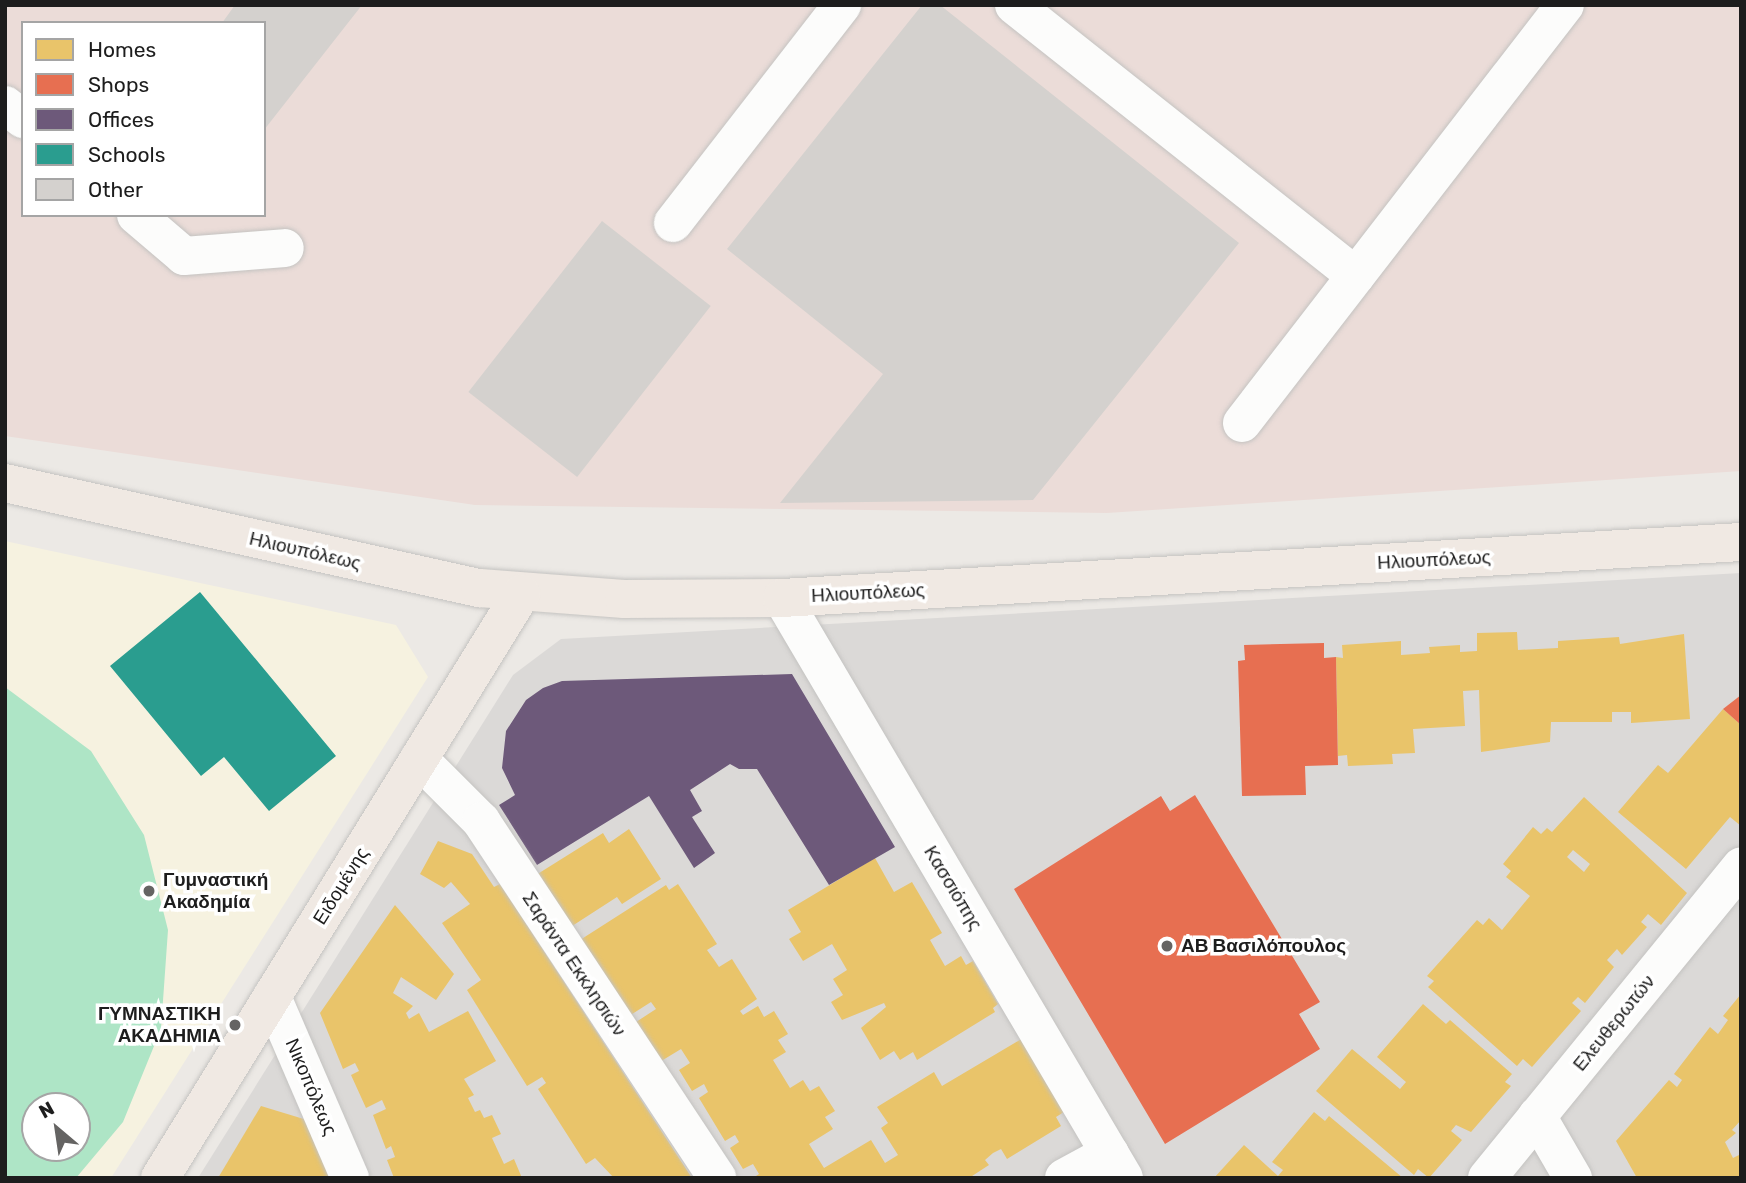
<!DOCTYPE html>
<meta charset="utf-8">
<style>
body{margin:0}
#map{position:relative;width:1746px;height:1183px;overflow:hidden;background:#ece9e5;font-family:Rubik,sans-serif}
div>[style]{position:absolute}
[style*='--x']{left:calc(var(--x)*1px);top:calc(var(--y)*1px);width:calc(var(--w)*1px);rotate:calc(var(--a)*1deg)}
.residential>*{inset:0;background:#dbd9d7}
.education>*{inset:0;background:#f6f2e0}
.military>*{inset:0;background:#ebdcd8}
.pitch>*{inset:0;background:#aee5c6}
.homes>*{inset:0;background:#e9c46a}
.shops>*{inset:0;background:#e76f51}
.offices>*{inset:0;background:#6d597a}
.schools>*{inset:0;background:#2a9d8f}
.building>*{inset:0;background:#d4d1ce;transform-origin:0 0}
.roads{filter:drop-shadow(0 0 2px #c4c3c1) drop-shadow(0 0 2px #c4c3c1)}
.minor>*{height:38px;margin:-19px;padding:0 19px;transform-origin:19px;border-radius:19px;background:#fcfcfb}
.major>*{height:38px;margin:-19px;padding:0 19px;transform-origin:19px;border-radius:19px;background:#f0e9e3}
.dots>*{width:19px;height:19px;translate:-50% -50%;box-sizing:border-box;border:4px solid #fff;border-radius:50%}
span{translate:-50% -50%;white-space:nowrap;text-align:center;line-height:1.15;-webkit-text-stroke:7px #fff;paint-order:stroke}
.street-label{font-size:19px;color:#1d1d1d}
.poi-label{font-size:19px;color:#1d1d1d;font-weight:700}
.left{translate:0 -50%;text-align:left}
.right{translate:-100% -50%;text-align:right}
.frame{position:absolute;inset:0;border:7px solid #1d1d1d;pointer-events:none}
.legend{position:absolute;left:21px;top:21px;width:245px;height:196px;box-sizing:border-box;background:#fff;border:2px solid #a5a5a5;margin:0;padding:9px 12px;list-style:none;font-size:21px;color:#1d1d1d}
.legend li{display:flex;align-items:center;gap:14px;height:35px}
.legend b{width:35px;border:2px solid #a5a5a5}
.north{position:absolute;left:21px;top:1092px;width:70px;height:70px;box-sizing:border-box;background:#fff;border:2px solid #a5a5a5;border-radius:50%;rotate:331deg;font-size:19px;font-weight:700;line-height:28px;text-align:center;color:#1d1d1d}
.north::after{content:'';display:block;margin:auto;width:24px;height:32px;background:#656463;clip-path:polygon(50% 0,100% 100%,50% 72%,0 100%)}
</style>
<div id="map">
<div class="residential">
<div style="clip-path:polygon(1741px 573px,1741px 1178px,198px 1178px,513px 675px,561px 639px)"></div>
</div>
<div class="education">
<div style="clip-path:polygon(evenodd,5px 541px,396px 625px,428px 677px,111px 1178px,5px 1178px,5px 541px,35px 1106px,77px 1106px,77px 1148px,35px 1148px,35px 1106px)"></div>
</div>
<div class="military">
<div style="clip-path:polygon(evenodd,5px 5px,1741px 5px,1741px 471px,1107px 513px,475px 505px,5px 436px,5px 5px,23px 23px,264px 23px,264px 215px,23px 215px,23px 23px)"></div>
</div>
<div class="pitch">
<div style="clip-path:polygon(evenodd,5px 687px,91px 751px,144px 835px,168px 930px,161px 1029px,123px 1122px,76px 1178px,5px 1178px,5px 687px,35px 1106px,77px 1106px,77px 1148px,35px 1148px,35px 1106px)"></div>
</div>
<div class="homes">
<div style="clip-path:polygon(1517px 632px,1518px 650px,1558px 648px,1558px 641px,1619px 637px,1620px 644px,1684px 634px,1690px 719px,1631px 723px,1631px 712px,1612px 712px,1612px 722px,1551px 722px,1550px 742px,1481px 752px,1479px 690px,1463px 691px,1465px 726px,1413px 729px,1415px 753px,1392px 754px,1393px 764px,1348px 766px,1347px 755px,1338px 756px,1336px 657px,1343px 658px,1342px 645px,1401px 641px,1401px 655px,1430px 653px,1429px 647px,1460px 645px,1460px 652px,1477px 651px,1477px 633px)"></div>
<div style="clip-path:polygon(1723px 709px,1741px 725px,1741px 826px,1730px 817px,1686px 869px,1618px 812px,1658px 765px,1668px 773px)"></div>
<div style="clip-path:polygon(evenodd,1584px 797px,1687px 893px,1661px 925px,1648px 914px,1641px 922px,1647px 927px,1622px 955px,1617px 949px,1607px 960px,1614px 967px,1585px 1003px,1578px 997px,1572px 1003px,1581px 1011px,1532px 1067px,1523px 1059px,1517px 1066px,1428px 987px,1434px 981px,1427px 976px,1477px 920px,1483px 925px,1489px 918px,1502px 930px,1530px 896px,1506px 877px,1511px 871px,1503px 864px,1533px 827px,1541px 834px,1547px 828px,1552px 832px,1584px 797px,1573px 850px,1590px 864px,1584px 872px,1567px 857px,1573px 850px)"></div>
<div style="clip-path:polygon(629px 829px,661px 879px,622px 904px,617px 897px,569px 928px,536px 875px,603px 833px,609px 843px)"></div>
<div style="clip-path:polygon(438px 841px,472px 854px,494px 887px,500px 884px,692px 1178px,614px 1178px,595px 1158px,586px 1164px,538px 1089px,546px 1083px,542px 1077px,527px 1086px,467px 990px,481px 980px,442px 923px,470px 904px,451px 882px,444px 888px,420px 874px)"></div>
<div style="clip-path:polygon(875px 858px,894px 892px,912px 882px,942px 933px,930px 940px,945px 966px,961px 956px,966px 965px,973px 961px,998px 1004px,993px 1008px,995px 1012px,917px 1060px,913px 1052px,900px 1060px,894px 1051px,880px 1060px,861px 1028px,886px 1007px,884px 1003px,842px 1020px,831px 1002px,843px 995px,833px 979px,847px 970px,832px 944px,803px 961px,789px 939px,801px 932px,788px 910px)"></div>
<div style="clip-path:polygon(678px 884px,717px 944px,707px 950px,715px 961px,719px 967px,732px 959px,757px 999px,740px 1011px,743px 1015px,758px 1006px,764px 1017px,774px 1011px,788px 1034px,778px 1040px,786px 1052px,773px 1060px,790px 1088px,803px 1080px,810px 1091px,819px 1086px,835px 1111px,825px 1117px,833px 1129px,809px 1144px,824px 1168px,871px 1140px,885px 1163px,898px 1155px,881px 1128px,888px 1123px,877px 1107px,934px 1072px,942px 1086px,1023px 1038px,1067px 1110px,1056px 1117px,1061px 1126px,1007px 1159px,1001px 1149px,993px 1153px,985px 1160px,989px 1165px,969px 1178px,753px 1178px,759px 1174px,753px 1164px,743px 1169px,730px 1148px,739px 1142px,735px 1135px,725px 1141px,699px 1098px,708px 1092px,704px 1084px,692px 1091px,679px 1070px,690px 1063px,681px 1049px,658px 1063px,633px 1024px,656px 1009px,651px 1002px,629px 1016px,580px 940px,666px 885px,669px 890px)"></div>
<div style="clip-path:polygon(395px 905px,454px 974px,436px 1000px,401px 977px,393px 993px,413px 1006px,406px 1013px,409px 1019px,419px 1013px,429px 1032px,468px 1011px,496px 1061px,464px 1079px,474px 1095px,468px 1098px,475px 1112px,480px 1110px,484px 1118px,492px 1115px,501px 1134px,492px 1138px,504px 1164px,514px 1159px,522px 1178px,394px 1178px,387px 1160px,395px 1157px,391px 1146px,386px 1149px,373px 1115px,386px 1109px,382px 1100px,366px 1108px,351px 1075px,359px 1071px,355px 1063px,343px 1069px,320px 1013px)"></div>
<div style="clip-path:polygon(1741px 994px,1741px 1120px,1732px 1130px,1736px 1133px,1725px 1142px,1733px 1158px,1741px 1154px,1741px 1178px,1637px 1178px,1616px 1141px,1669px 1080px,1677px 1087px,1682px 1080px,1674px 1074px,1710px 1027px,1718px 1034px,1728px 1020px,1723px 1016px)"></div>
<div style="clip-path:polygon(1423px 1004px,1446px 1024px,1450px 1020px,1512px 1074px,1505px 1082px,1511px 1086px,1471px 1132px,1456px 1125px,1451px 1131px,1462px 1140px,1429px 1178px,1418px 1169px,1414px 1175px,1316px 1091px,1352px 1049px,1400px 1089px,1406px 1082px,1377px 1057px)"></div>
<div style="clip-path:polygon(261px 1106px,307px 1120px,334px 1178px,218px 1178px)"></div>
<div style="clip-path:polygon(1314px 1112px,1325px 1121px,1329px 1116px,1403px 1178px,1214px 1178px,1244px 1145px,1278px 1176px,1283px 1170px,1272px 1162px)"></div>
</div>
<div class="shops">
<div style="clip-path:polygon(1324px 643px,1324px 658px,1336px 657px,1338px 765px,1305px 766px,1306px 795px,1242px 796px,1238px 661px,1245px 660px,1244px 645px)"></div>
<div style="clip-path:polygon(1741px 695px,1741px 725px,1723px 709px)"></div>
<div style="clip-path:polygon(1195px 795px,1320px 1002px,1299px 1014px,1320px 1049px,1165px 1144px,1014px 889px,1161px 796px,1170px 811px)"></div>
</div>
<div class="offices">
<div style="clip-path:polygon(792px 674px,895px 847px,829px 885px,757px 769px,739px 769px,730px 764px,690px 790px,702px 811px,692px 817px,715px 853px,694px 868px,649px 796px,537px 865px,499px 805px,515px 795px,502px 768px,506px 731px,526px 700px,543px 688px,562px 681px)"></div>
</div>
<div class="schools">
<div style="clip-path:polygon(200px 592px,336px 756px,269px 811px,224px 757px,201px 776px,110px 666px)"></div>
</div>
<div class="building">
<div style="clip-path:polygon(235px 5px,362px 5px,264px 130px,264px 23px,222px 23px)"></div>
<div style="clip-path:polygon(922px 5px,940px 5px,1239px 243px,1033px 500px,780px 503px,883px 374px,727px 249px)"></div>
<div style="left:602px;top:221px;width:138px;height:217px;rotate:38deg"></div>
</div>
<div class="roads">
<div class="minor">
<div style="--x:1014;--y:5;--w:436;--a:38.4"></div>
<div style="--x:5;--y:105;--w:23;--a:38"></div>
<div style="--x:136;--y:215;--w:63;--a:40.5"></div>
<div style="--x:184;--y:256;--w:101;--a:-4.5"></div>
<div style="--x:673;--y:223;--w:276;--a:-52.2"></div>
<div style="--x:1242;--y:423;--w:528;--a:-52.31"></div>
<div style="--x:782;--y:598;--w:673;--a:59.47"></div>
<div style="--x:419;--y:759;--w:88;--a:45"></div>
<div style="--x:481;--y:821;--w:428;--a:56.5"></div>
<div style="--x:272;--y:997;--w:197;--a:66.7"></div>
<div style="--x:1537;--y:1116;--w:72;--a:59.9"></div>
<div style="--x:1064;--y:1178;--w:52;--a:-28.5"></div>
<div style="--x:1487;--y:1178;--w:402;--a:-50.8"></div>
</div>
<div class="major">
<div style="--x:5;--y:483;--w:486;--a:12.5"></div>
<div style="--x:480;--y:588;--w:144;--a:4.4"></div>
<div style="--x:624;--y:599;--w:158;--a:-0.4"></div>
<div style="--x:782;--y:598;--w:961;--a:-3.34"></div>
<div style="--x:160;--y:1178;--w:687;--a:-58.28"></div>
</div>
</div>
<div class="dots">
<div style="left:149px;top:891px;background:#656463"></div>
<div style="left:1167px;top:946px;background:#656463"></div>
<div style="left:235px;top:1025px;background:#656463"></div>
</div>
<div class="street-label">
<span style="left:305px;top:551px;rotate:13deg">Ηλιουπόλεως</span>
<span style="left:1434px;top:560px;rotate:-3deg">Ηλιουπόλεως</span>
<span style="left:868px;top:593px;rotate:-3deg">Ηλιουπόλεως</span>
<span style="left:341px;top:886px;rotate:-58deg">Ειδομένης</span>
<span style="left:953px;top:888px;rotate:59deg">Κασσιόπης</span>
<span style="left:574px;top:964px;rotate:56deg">Σαράντα Εκκλησιών</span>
<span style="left:1614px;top:1023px;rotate:-51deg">Ελευθερωτών</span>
<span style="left:311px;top:1087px;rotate:67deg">Νικοπόλεως</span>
</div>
<div class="poi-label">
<span class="left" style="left:163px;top:891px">Γυμναστική<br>Ακαδημία</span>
<span class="left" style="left:1181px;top:946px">ΑΒ Βασιλόπουλος</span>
<span class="right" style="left:221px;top:1025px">ΓΥΜΝΑΣΤΙΚΗ<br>ΑΚΑΔΗΜΙΑ</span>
</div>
<div class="frame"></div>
<ul class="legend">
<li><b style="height:19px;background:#e9c46a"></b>Homes</li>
<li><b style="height:19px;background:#e76f51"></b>Shops</li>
<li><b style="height:19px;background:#6d597a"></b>Offices</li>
<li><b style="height:19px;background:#2a9d8f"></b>Schools</li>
<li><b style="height:19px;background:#d4d1ce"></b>Other</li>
</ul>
<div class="north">N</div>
</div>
